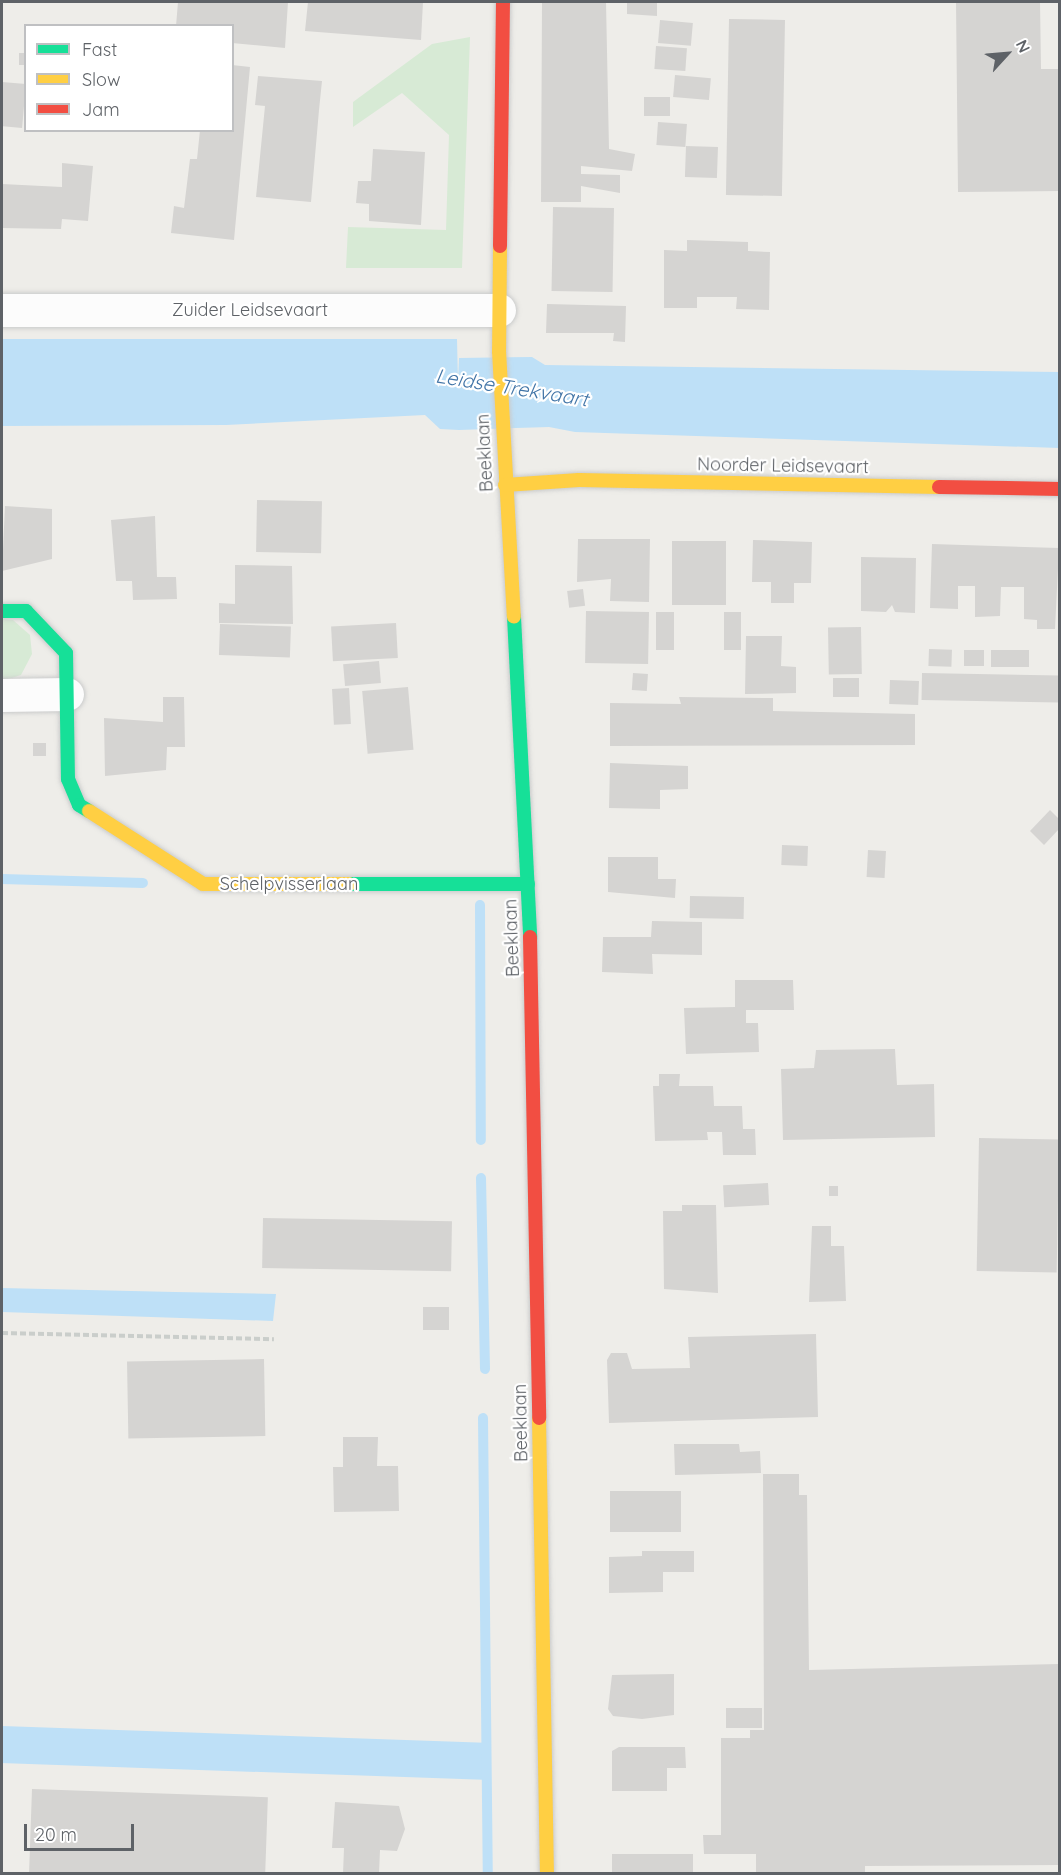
<!DOCTYPE html>
<style>
body{margin:0}
#map{position:relative;width:1061px;height:1875px;overflow:hidden;background:#eeede9;font-family:Quicksand,sans-serif}
div>[style]{position:absolute}
[style*='--x']{left:calc(var(--x)*1px);top:calc(var(--y)*1px);width:calc(var(--w)*1px);rotate:calc(var(--a)*1deg)}
.green>*{inset:0;background:#d7ead5}
.water>*{inset:0;background:#bee0f7;transform-origin:0 0}
.stream>*{height:10px;margin:-5px;padding:0 5px;transform-origin:5px;border-radius:5px;background:#bee0f7}
.building>*{inset:0;background:#d5d4d2;transform-origin:0 0}
.path>*{height:4px;margin-top:-2px;transform-origin:0;background:repeating-linear-gradient(90deg,#cacecb 0 6px,transparent 0 9px)}
.roads{filter:drop-shadow(0 0 2px #cacbcb) drop-shadow(0 0 2px #cacbcb)}
.street>*{height:33px;margin:-16.5px;padding:0 16.5px;transform-origin:16.5px;border-radius:16.5px;background:#fcfcfc}
.fast>*{height:14px;margin:-7px;padding:0 7px;transform-origin:7px;border-radius:7px;background:#16e098}
.slow>*{height:14px;margin:-7px;padding:0 7px;transform-origin:7px;border-radius:7px;background:#ffcf43}
.jam>*{height:14px;margin:-7px;padding:0 7px;transform-origin:7px;border-radius:7px;background:#f24e42}
span{translate:-50% -50%;white-space:nowrap;text-align:center;line-height:1.15;-webkit-text-stroke:4.5px #fff;paint-order:stroke}
.street-label{font-size:18px;color:#5e6267}
.water-label{font-size:20px;color:#4275a7;font-style:italic}
.frame{position:absolute;inset:0;border:3px solid #5e6267;pointer-events:none}
.legend{position:absolute;left:24px;top:24px;width:210px;height:108px;box-sizing:border-box;background:#fff;border:2px solid #bfc0c2;margin:0;padding:8px 10px;list-style:none;font-size:18px;color:#5e6267}
.legend li{display:flex;align-items:center;gap:12px;height:30px}
.legend b{width:30px;border:2px solid #bfc0c2}
.north{position:absolute;left:977px;top:24px;width:60px;height:60px;-webkit-text-stroke:4px #fff;paint-order:stroke;rotate:64deg;font-size:16px;font-weight:700;line-height:24px;text-align:center;color:#5e6267}
.north::after{content:'';display:block;margin:auto;width:21px;height:27px;background:#5e6267;clip-path:polygon(50% 0,100% 100%,50% 72%,0 100%)}
.scale{position:absolute;left:24px;top:1824px;width:110px;height:27px;box-sizing:border-box;border:3px solid #5e6267;border-top:0;padding-left:8px;font-size:18px;line-height:21px;white-space:nowrap;color:#5e6267;-webkit-text-stroke:4px #fff;paint-order:stroke}
</style>
<div id="map">
<div class="green">
<div style="clip-path:polygon(470px 37px,462px 268px,346px 268px,348px 227px,446px 230px,449px 135px,402px 93px,353px 127px,353px 102px,432px 44px)"></div>
<div style="clip-path:polygon(2px 619px,13px 620px,30px 635px,32px 654px,21px 675px,2px 681px)"></div>
</div>
<div class="water">
<div style="clip-path:polygon(2px 339px,457px 339px,458px 383px,459px 358px,532px 357px,545px 365px,1059px 372px,1059px 448px,575px 432px,549px 427px,459px 430px,440px 429px,425px 415px,226px 425px,2px 426px)"></div>
<div style="clip-path:polygon(2px 1288px,175px 1292px,276px 1294px,273px 1321px,2px 1312px)"></div>
<div style="left:2px;top:1726px;width:483px;height:37px;rotate:2deg"></div>
</div>
<div class="stream">
<div style="--x:2;--y:879;--w:141;--a:1.6"></div>
<div style="--x:480;--y:905;--w:235;--a:89.8"></div>
<div style="--x:481;--y:1178;--w:191;--a:88.8"></div>
<div style="--x:483;--y:1418;--w:456;--a:89.4"></div>
</div>
<div class="building">
<div style="clip-path:polygon(178px 2px,288px 2px,285px 48px,232px 43px,232px 26px,176px 26px)"></div>
<div style="clip-path:polygon(308px 2px,423px 2px,421px 40px,305px 31px)"></div>
<div style="clip-path:polygon(542px 2px,606px 2px,609px 149px,635px 154px,632px 171px,581px 166px,581px 174px,620px 175px,620px 193px,581px 186px,581px 202px,541px 202px)"></div>
<div style="clip-path:polygon(627px 2px,657px 2px,657px 16px,627px 14px)"></div>
<div style="clip-path:polygon(956px 2px,1040px 2px,1041px 69px,1059px 69px,1059px 191px,958px 192px)"></div>
<div style="left:729px;top:19px;width:56px;height:176px;rotate:1deg"></div>
<div style="left:660px;top:20px;width:33px;height:23px;rotate:5deg"></div>
<div style="left:656px;top:46px;width:31px;height:23px;rotate:4deg"></div>
<div style="left:19px;top:53px;width:7px;height:12px"></div>
<div style="clip-path:polygon(232px 65px,250px 67px,234px 240px,171px 233px,174px 206px,184px 208px,190px 159px,197px 159px,200px 130px,232px 130px)"></div>
<div style="left:675px;top:75px;width:36px;height:22px;rotate:5deg"></div>
<div style="clip-path:polygon(258px 76px,322px 81px,319px 110px,310px 109px,319px 110px,311px 202px,256px 197px,265px 106px,255px 105px)"></div>
<div style="left:2px;top:82px;width:24px;height:44px;rotate:5deg"></div>
<div style="left:644px;top:97px;width:26px;height:19px"></div>
<div style="left:658px;top:122px;width:29px;height:23px;rotate:4deg"></div>
<div style="left:686px;top:146px;width:32px;height:31px;rotate:2deg"></div>
<div style="clip-path:polygon(373px 149px,425px 152px,421px 225px,369px 221px,369px 204px,356px 203px,358px 181px,371px 181px)"></div>
<div style="clip-path:polygon(62px 163px,93px 166px,88px 221px,62px 219px,61px 229px,2px 228px,2px 184px,62px 187px)"></div>
<div style="left:553px;top:207px;width:61px;height:84px;rotate:1deg"></div>
<div style="clip-path:polygon(687px 240px,748px 242px,748px 251px,770px 252px,769px 310px,736px 309px,737px 297px,697px 297px,697px 308px,664px 308px,664px 250px,687px 251px)"></div>
<div style="clip-path:polygon(547px 304px,626px 306px,625px 342px,613px 341px,614px 333px,546px 333px)"></div>
<div style="left:257px;top:500px;width:65px;height:52px;rotate:1deg"></div>
<div style="clip-path:polygon(5px 506px,52px 509px,52px 559px,2px 571px)"></div>
<div style="clip-path:polygon(155px 516px,157px 577px,176px 577px,177px 599px,133px 600px,132px 581px,116px 581px,111px 520px)"></div>
<div style="clip-path:polygon(578px 539px,650px 539px,649px 602px,610px 601px,611px 579px,577px 582px)"></div>
<div style="clip-path:polygon(753px 540px,812px 542px,811px 583px,794px 583px,794px 603px,771px 603px,771px 582px,752px 582px)"></div>
<div style="left:672px;top:541px;width:54px;height:64px"></div>
<div style="clip-path:polygon(932px 544px,1059px 548px,1055px 629px,1037px 629px,1037px 620px,1024px 619px,1024px 587px,1001px 587px,1000px 616px,975px 617px,975px 586px,958px 586px,958px 609px,930px 608px)"></div>
<div style="clip-path:polygon(861px 557px,916px 558px,915px 613px,895px 612px,892px 605px,886px 612px,861px 611px)"></div>
<div style="clip-path:polygon(235px 565px,292px 566px,293px 624px,219px 623px,219px 603px,235px 604px)"></div>
<div style="left:583px;top:589px;width:17px;height:16px;rotate:83deg"></div>
<div style="left:586px;top:611px;width:63px;height:52px;rotate:1deg"></div>
<div style="left:656px;top:612px;width:18px;height:38px"></div>
<div style="left:724px;top:612px;width:17px;height:38px"></div>
<div style="left:396px;top:623px;width:35px;height:65px;rotate:87deg"></div>
<div style="left:220px;top:624px;width:71px;height:31px;rotate:2deg"></div>
<div style="left:861px;top:627px;width:47px;height:33px;rotate:89deg"></div>
<div style="clip-path:polygon(746px 636px,782px 636px,781px 666px,796px 667px,796px 693px,745px 694px)"></div>
<div style="left:929px;top:649px;width:23px;height:17px;rotate:2deg"></div>
<div style="left:964px;top:650px;width:20px;height:16px"></div>
<div style="left:991px;top:650px;width:38px;height:17px"></div>
<div style="left:379px;top:661px;width:22px;height:36px;rotate:85deg"></div>
<div style="left:633px;top:673px;width:15px;height:17px;rotate:4deg"></div>
<div style="left:922px;top:673px;width:137px;height:27px;rotate:1deg"></div>
<div style="left:833px;top:678px;width:26px;height:19px"></div>
<div style="left:890px;top:680px;width:29px;height:24px;rotate:2deg"></div>
<div style="left:408px;top:687px;width:63px;height:46px;rotate:85deg"></div>
<div style="left:349px;top:688px;width:36px;height:17px;rotate:87deg"></div>
<div style="clip-path:polygon(163px 697px,184px 697px,185px 747px,167px 747px,166px 770px,105px 776px,104px 718px,163px 722px)"></div>
<div style="clip-path:polygon(679px 697px,773px 698px,773px 711px,915px 714px,915px 745px,610px 746px,610px 703px,681px 704px)"></div>
<div style="left:33px;top:743px;width:13px;height:13px"></div>
<div style="clip-path:polygon(610px 763px,688px 766px,688px 789px,660px 790px,660px 809px,609px 808px)"></div>
<div style="clip-path:polygon(1050px 810px,1059px 819px,1059px 829px,1044px 845px,1030px 831px)"></div>
<div style="left:782px;top:845px;width:26px;height:20px;rotate:2deg"></div>
<div style="left:868px;top:850px;width:18px;height:27px;rotate:3deg"></div>
<div style="clip-path:polygon(608px 857px,658px 857px,658px 879px,676px 879px,675px 898px,608px 892px)"></div>
<div style="left:690px;top:896px;width:54px;height:22px;rotate:1deg"></div>
<div style="clip-path:polygon(652px 921px,702px 922px,702px 955px,652px 954px,653px 974px,602px 972px,603px 937px,651px 937px)"></div>
<div style="clip-path:polygon(735px 980px,793px 980px,794px 1010px,746px 1010px,746px 1023px,758px 1023px,759px 1052px,686px 1054px,684px 1008px,735px 1007px)"></div>
<div style="clip-path:polygon(895px 1049px,897px 1085px,934px 1084px,935px 1137px,783px 1140px,781px 1069px,814px 1068px,816px 1050px)"></div>
<div style="clip-path:polygon(659px 1074px,680px 1074px,679px 1086px,713px 1086px,714px 1106px,742px 1106px,743px 1129px,755px 1129px,756px 1155px,723px 1155px,722px 1132px,707px 1132px,708px 1140px,655px 1141px,653px 1086px,659px 1086px)"></div>
<div style="left:979px;top:1138px;width:80px;height:133px;rotate:1deg"></div>
<div style="left:768px;top:1183px;width:22px;height:45px;rotate:87deg"></div>
<div style="left:829px;top:1186px;width:9px;height:10px"></div>
<div style="clip-path:polygon(682px 1205px,716px 1205px,718px 1293px,664px 1289px,663px 1211px,682px 1211px)"></div>
<div style="left:263px;top:1218px;width:189px;height:50px;rotate:1deg"></div>
<div style="clip-path:polygon(812px 1226px,831px 1226px,831px 1246px,844px 1246px,846px 1301px,809px 1302px)"></div>
<div style="left:423px;top:1307px;width:26px;height:23px"></div>
<div style="clip-path:polygon(816px 1334px,818px 1417px,609px 1423px,607px 1360px,611px 1353px,627px 1353px,632px 1369px,690px 1368px,688px 1337px)"></div>
<div style="left:264px;top:1359px;width:77px;height:137px;rotate:89deg"></div>
<div style="clip-path:polygon(343px 1437px,378px 1437px,377px 1466px,398px 1466px,399px 1511px,334px 1512px,333px 1467px,343px 1467px)"></div>
<div style="clip-path:polygon(674px 1444px,739px 1444px,740px 1452px,760px 1451px,761px 1473px,675px 1475px)"></div>
<div style="clip-path:polygon(763px 1474px,799px 1474px,799px 1495px,807px 1495px,809px 1670px,1059px 1664px,1059px 1865px,865px 1866px,865px 1874px,756px 1874px,756px 1854px,704px 1854px,703px 1835px,721px 1835px,721px 1738px,750px 1738px,750px 1730px,764px 1730px)"></div>
<div style="left:681px;top:1491px;width:41px;height:71px;rotate:90deg"></div>
<div style="clip-path:polygon(642px 1551px,694px 1551px,694px 1572px,663px 1572px,663px 1592px,609px 1593px,609px 1557px,642px 1556px)"></div>
<div style="clip-path:polygon(674px 1674px,674px 1715px,642px 1719px,613px 1716px,608px 1709px,612px 1675px)"></div>
<div style="left:726px;top:1708px;width:36px;height:20px"></div>
<div style="clip-path:polygon(619px 1747px,685px 1747px,686px 1768px,667px 1768px,667px 1791px,612px 1791px,612px 1751px)"></div>
<div style="left:32px;top:1789px;width:236px;height:85px;rotate:2deg"></div>
<div style="clip-path:polygon(335px 1802px,399px 1806px,405px 1829px,397px 1851px,380px 1850px,379px 1874px,343px 1874px,344px 1848px,332px 1848px)"></div>
<div style="left:693px;top:1854px;width:20px;height:81px;rotate:90deg"></div>
</div>
<div class="path">
<div style="--x:2;--y:1333;--w:272;--a:1.3"></div>
</div>
<div class="roads">
<div class="street">
<div style="--x:2;--y:310;--w:497;--a:0"></div>
<div style="--x:2;--y:695;--w:65;--a:-0.9"></div>
</div>
<div class="fast">
<div style="--x:2;--y:611;--w:24;--a:0"></div>
<div style="--x:26;--y:611;--w:58;--a:46.4"></div>
<div style="--x:66;--y:653;--w:126;--a:89.1"></div>
<div style="--x:68;--y:779;--w:28;--a:67"></div>
<div style="--x:79;--y:805;--w:12;--a:31"></div>
<div style="--x:514;--y:617;--w:320;--a:87.1"></div>
<div style="--x:349;--y:884;--w:179;--a:0"></div>
</div>
<div class="slow">
<div style="--x:500;--y:246;--w:105;--a:90.5"></div>
<div style="--x:499;--y:351;--w:266;--a:86.8"></div>
<div style="--x:505;--y:485;--w:74;--a:-3.9"></div>
<div style="--x:579;--y:480;--w:360;--a:1.1"></div>
<div style="--x:89;--y:811;--w:135;--a:32.6"></div>
<div style="--x:203;--y:884;--w:146;--a:0"></div>
<div style="--x:539;--y:1418;--w:456;--a:89"></div>
</div>
<div class="jam">
<div style="--x:500;--y:246;--w:244;--a:-89.3"></div>
<div style="--x:939;--y:487;--w:121;--a:0.9"></div>
<div style="--x:530;--y:937;--w:481;--a:88.9"></div>
</div>
</div>
<div class="street-label">
<span style="left:250px;top:310px">Zuider Leidsevaart</span>
<span style="left:485px;top:453px;rotate:-93deg">Beeklaan</span>
<span style="left:783px;top:466px;rotate:1deg">Noorder Leidsevaart</span>
<span style="left:289px;top:884px">Schelpvisserlaan</span>
<span style="left:512px;top:938px;rotate:-92deg">Beeklaan</span>
<span style="left:521px;top:1423px;rotate:-91deg">Beeklaan</span>
</div>
<div class="water-label">
<span style="left:512px;top:387px;rotate:9deg">Leidse Trekvaart</span>
</div>
<div class="frame"></div>
<ul class="legend">
<li><b style="height:8px;background:#16e098"></b>Fast</li>
<li><b style="height:8px;background:#ffcf43"></b>Slow</li>
<li><b style="height:8px;background:#f24e42"></b>Jam</li>
</ul>
<div class="north">N</div>
<div class="scale">20 m</div>
</div>
